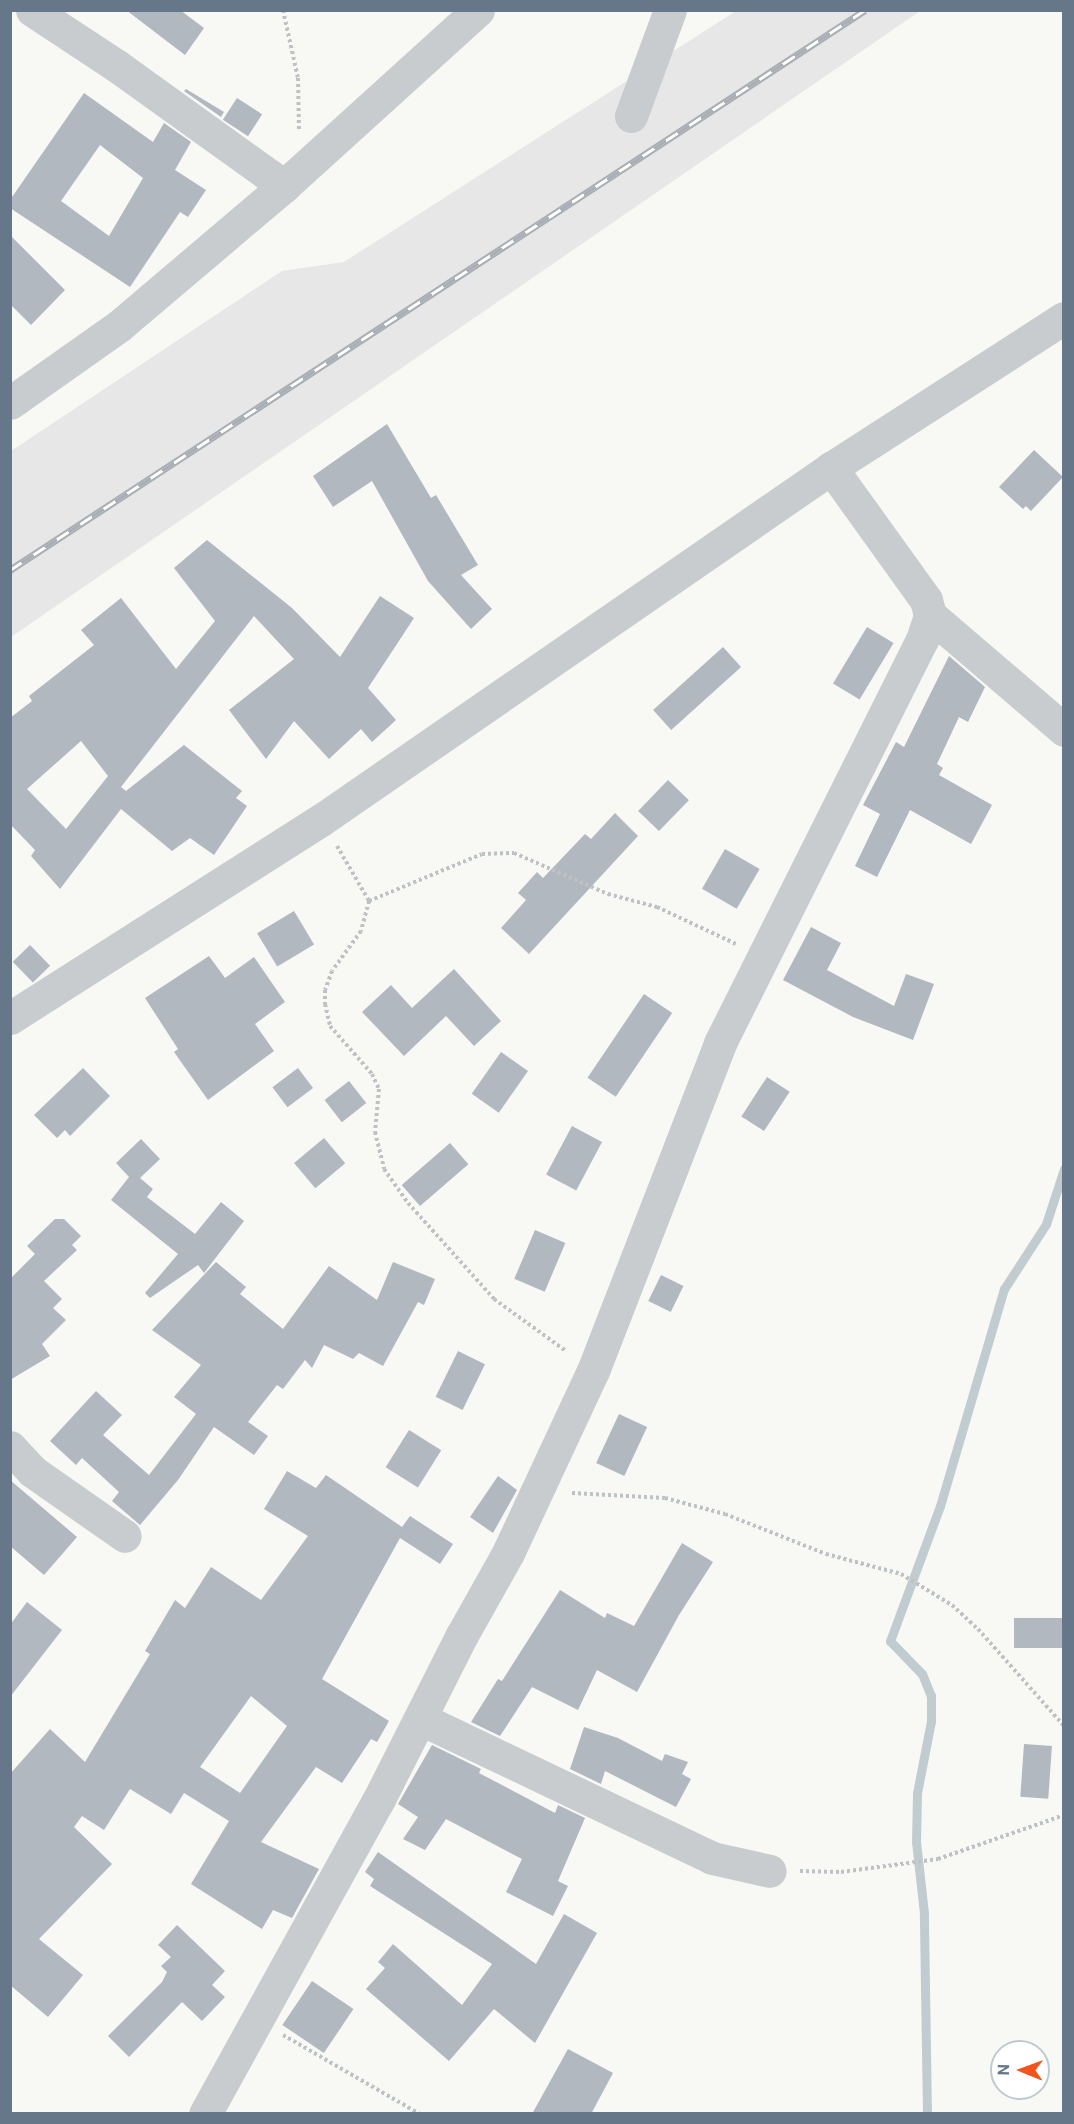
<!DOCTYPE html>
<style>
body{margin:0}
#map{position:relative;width:1074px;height:2124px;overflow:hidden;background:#f8f8f5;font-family:Roboto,sans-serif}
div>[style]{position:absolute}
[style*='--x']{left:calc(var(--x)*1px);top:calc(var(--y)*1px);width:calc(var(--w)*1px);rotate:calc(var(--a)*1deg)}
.built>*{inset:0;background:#e6e7e6}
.stream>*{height:9px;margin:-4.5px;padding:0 4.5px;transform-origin:4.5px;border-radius:4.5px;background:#c1ccd1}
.building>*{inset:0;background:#b1b8bf;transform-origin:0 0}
.path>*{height:4px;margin-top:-2px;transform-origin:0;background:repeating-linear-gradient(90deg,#bfc2c4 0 3px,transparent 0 6px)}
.street>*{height:33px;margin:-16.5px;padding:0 16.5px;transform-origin:16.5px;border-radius:16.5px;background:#c8cccf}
.rail>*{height:7px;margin-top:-3.5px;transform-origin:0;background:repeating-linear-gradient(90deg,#fff 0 14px,#a8aeb4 0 28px);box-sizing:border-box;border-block:2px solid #a8aeb4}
span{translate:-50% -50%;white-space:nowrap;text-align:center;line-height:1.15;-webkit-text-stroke:6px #fff;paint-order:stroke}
.frame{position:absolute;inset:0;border:12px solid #657789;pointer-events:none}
.north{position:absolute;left:990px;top:2040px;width:60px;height:60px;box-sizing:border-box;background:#fff;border:2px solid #c1c9d0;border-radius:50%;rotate:271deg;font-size:16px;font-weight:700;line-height:24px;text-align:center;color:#657789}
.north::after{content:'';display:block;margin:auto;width:21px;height:27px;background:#f2551c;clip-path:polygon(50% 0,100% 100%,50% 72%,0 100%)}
</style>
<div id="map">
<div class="built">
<div style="clip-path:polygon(736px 11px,920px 11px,11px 637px,11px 451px,282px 271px,344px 262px)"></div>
</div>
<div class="stream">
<div style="--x:927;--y:2114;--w:201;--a:-90.9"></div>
<div style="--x:924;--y:1913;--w:71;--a:-96.4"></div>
<div style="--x:916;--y:1842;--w:49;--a:-88.8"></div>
<div style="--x:917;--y:1793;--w:73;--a:-79"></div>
<div style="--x:931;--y:1721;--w:25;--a:-90"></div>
<div style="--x:931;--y:1696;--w:24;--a:-112"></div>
<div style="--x:922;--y:1674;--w:46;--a:-134.1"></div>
<div style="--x:890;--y:1641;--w:144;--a:-69.7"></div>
<div style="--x:940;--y:1506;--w:226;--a:-73.6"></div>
<div style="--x:1004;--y:1289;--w:77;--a:-57.1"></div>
<div style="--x:1046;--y:1224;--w:58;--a:-71.9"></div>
</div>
<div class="building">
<div style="clip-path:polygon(126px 10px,180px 10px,204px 28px,185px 55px)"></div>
<div style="clip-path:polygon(186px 89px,224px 112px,221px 117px,184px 91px)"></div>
<div style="clip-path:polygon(evenodd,84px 93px,153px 142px,164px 123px,191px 142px,175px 170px,206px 190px,188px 217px,180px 212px,130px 287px,10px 208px,10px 200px,84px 93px,100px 145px,143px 178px,109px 236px,61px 201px,100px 145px)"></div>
<div style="left:237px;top:98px;width:30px;height:26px;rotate:33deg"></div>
<div style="clip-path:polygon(10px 235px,65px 290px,31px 325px,10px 304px)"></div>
<div style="clip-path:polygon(387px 424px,431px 498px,436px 495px,478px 565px,461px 575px,492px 609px,471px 629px,428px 581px,372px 481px,333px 507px,313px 476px)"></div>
<div style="clip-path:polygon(1034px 450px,1063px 477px,1031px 511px,1026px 506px,1023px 509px,999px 487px)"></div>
<div style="clip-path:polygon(evenodd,207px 540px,292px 608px,340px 657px,380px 596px,414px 618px,368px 688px,396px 720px,372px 742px,361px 729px,329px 759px,294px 721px,266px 759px,229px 710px,294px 659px,254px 616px,121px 787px,126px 791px,184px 745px,242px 791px,236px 798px,247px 806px,214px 855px,190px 838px,172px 851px,121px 809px,60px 889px,31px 856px,35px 850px,10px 824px,10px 718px,32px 701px,29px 696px,94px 645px,81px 630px,121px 598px,176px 669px,215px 621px,174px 568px,207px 540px,81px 741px,108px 776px,66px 829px,27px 789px,81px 741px)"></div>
<div style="left:867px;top:627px;width:31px;height:66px;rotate:31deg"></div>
<div style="left:723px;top:647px;width:27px;height:94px;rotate:48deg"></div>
<div style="clip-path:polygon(949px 656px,985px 687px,968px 722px,959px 717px,937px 764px,943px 768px,939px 775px,992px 805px,971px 844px,910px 810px,877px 877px,855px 866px,880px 814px,863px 805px,896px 742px,904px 747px)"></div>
<div style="left:668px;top:780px;width:29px;height:43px;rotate:44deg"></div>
<div style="clip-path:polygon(615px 813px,638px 836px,529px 954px,501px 928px,526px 900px,518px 893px,537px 872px,543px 878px,585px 834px,591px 839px)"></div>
<div style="left:725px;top:849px;width:40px;height:46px;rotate:30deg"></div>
<div style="left:294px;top:911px;width:39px;height:43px;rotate:59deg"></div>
<div style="clip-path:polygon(811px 927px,841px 943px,827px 970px,894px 1006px,906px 974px,934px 984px,913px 1040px,853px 1017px,783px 980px)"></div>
<div style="left:30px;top:945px;width:29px;height:24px;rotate:46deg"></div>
<div style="clip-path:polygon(209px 956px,225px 978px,254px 957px,285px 1002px,255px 1024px,274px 1051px,208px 1100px,174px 1052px,178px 1049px,145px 998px)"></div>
<div style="clip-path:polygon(454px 969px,501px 1021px,474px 1046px,446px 1016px,404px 1056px,362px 1012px,391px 985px,412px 1008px)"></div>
<div style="left:644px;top:994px;width:34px;height:101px;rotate:34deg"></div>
<div style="left:501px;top:1052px;width:33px;height:51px;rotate:35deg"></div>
<div style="clip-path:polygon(83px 1068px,110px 1096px,70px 1136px,65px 1130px,57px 1138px,34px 1115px)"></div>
<div style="left:298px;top:1068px;width:25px;height:32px;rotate:53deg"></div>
<div style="left:767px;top:1077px;width:27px;height:47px;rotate:33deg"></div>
<div style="left:349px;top:1081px;width:28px;height:31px;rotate:52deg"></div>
<div style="left:572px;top:1126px;width:34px;height:55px;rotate:28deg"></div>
<div style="left:324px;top:1138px;width:33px;height:39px;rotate:50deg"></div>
<div style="clip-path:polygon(141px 1139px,160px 1159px,140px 1178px,153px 1189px,147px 1197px,195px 1234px,221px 1202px,244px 1221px,204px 1273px,198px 1265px,150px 1298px,145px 1293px,178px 1254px,111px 1200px,129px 1177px,116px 1163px)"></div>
<div style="left:450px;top:1143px;width:28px;height:64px;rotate:49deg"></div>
<div style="clip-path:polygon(55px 1219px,64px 1219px,81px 1236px,72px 1245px,77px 1250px,44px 1281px,62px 1299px,53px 1308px,66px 1320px,42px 1344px,50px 1356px,10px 1380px,10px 1279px,35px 1254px,27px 1246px)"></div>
<div style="left:535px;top:1230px;width:33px;height:53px;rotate:23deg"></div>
<div style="clip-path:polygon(216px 1262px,246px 1287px,240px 1294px,283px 1329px,329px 1266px,377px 1300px,393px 1262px,435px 1279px,424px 1305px,418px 1302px,383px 1366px,359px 1353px,353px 1359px,324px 1345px,312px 1368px,305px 1360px,283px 1389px,277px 1385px,248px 1422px,268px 1436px,254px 1455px,214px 1427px,178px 1480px,140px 1525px,112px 1501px,119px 1492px,82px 1458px,76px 1465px,50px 1441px,96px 1391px,122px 1415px,103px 1435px,149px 1475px,196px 1414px,174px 1397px,201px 1365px,152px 1330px)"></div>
<div style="left:661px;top:1275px;width:25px;height:29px;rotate:26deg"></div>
<div style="left:458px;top:1351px;width:30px;height:51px;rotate:26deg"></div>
<div style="left:619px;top:1414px;width:31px;height:54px;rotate:25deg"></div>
<div style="left:409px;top:1430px;width:38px;height:44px;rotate:32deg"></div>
<div style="clip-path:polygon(evenodd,287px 1471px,316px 1488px,326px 1475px,402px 1527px,410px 1516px,453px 1544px,440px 1564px,400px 1538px,322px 1679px,389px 1721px,377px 1742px,371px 1739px,342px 1783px,316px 1767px,261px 1842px,319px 1869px,292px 1918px,273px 1910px,262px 1929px,191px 1884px,229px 1821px,184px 1793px,171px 1814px,130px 1789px,104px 1830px,82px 1816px,74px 1827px,112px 1864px,39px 1939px,83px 1975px,48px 2017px,10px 1985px,10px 1774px,50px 1729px,85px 1762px,150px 1654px,145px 1651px,175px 1600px,185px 1608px,211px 1567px,261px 1600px,308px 1536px,264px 1509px,287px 1471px,251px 1696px,287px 1726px,240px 1793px,200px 1767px,251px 1696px)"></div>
<div style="clip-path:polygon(498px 1476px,517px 1490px,493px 1533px,470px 1517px)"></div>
<div style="clip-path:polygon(10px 1480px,77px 1537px,44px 1575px,10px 1546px)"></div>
<div style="clip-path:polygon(682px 1543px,713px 1562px,679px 1615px,637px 1692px,597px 1670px,578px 1710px,532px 1687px,500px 1736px,471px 1722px,498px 1679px,502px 1681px,560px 1590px,605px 1618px,607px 1613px,634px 1626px)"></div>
<div style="clip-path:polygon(27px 1602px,62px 1630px,10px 1697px,10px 1625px)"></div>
<div style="left:1014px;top:1618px;width:50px;height:30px"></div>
<div style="clip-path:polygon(584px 1727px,618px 1738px,662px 1761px,665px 1754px,688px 1762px,682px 1774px,691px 1779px,676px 1807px,605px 1771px,601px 1784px,570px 1769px)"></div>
<div style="left:1024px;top:1744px;width:28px;height:53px;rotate:4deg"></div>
<div style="clip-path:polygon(432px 1745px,481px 1769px,479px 1773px,555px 1813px,558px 1805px,585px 1818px,558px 1881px,568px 1886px,553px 1916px,506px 1892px,522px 1859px,446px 1819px,425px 1850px,403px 1839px,418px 1817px,398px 1804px)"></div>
<div style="clip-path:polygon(378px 1852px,536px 1964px,564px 1914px,597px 1933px,535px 2043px,494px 2009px,449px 2061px,366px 1989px,385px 1968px,378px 1962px,393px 1944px,462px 2005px,492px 1964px,370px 1886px,374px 1879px,365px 1872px)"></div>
<div style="clip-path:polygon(177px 1925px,225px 1971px,212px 1985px,225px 1997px,202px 2021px,182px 2002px,129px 2057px,108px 2036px,162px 1982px,167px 1972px,161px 1966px,171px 1957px,158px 1945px)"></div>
<div style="left:312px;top:1981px;width:50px;height:53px;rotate:34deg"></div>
<div style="clip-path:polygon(568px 2049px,613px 2073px,591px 2114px,532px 2114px)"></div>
</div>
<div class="path">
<div style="--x:283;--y:10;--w:70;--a:77.6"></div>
<div style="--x:298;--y:78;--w:52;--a:88.9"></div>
<div style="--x:337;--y:846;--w:64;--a:59.8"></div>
<div style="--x:369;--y:901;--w:31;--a:105"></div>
<div style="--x:361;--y:931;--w:49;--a:125.9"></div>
<div style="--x:332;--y:971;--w:20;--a:110"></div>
<div style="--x:325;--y:990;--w:14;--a:90"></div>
<div style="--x:325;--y:1004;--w:23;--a:77"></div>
<div style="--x:330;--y:1026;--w:64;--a:48.8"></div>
<div style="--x:372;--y:1074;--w:17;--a:65"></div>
<div style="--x:379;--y:1089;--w:43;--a:95.3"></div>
<div style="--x:375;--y:1132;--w:38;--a:76"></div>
<div style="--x:384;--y:1169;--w:42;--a:54.8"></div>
<div style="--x:408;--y:1203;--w:129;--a:48.1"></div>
<div style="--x:494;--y:1299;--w:89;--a:35.8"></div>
<div style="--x:369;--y:901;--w:122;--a:-22.6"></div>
<div style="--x:482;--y:854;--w:32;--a:-2"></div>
<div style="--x:514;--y:853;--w:103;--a:23.6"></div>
<div style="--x:608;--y:894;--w:51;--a:14.9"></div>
<div style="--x:657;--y:907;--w:87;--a:25.1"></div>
<div style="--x:572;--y:1493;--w:93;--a:3.1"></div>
<div style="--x:665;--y:1498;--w:62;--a:14.9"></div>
<div style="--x:725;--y:1514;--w:109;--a:21.6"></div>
<div style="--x:826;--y:1554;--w:78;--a:14.9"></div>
<div style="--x:901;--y:1574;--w:60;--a:31.3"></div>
<div style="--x:952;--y:1605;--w:35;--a:43"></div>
<div style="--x:978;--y:1629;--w:130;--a:48.4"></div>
<div style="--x:800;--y:1871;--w:41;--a:1.4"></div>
<div style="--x:841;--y:1872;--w:98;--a:-7.6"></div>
<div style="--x:938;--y:1859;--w:133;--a:-19.2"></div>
<div style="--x:283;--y:2035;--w:158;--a:30"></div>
</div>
<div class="street">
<div style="--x:32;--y:10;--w:102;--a:33.4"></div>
<div style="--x:117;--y:66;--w:206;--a:35.7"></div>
<div style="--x:631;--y:116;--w:113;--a:-69.8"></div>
<div style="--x:10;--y:403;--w:133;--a:-35.2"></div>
<div style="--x:119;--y:326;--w:216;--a:-40.3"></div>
<div style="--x:284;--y:186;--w:262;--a:-42.2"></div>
<div style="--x:930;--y:615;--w:177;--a:40.6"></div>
<div style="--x:10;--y:1018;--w:369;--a:-32.5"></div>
<div style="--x:321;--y:820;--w:620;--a:-34.61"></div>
<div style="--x:831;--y:468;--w:277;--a:-32.8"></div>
<div style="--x:10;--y:1447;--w:33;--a:47"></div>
<div style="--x:32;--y:1471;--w:113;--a:35"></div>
<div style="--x:421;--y:1719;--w:322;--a:25.5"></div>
<div style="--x:712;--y:1858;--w:59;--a:12.6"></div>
<div style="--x:205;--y:2114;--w:358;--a:-61.1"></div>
<div style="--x:378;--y:1801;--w:186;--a:-63.2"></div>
<div style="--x:462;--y:1635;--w:94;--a:-60.7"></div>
<div style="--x:508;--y:1553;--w:201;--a:-65"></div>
<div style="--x:593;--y:1371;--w:352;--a:-68.8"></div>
<div style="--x:720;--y:1043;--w:451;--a:-63.4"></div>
<div style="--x:922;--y:640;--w:26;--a:-72"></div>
<div style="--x:930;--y:615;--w:16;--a:-105"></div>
<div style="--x:926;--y:600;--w:163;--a:-125.7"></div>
</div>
<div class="rail">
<div style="--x:10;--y:570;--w:1022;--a:-33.22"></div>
</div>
<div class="frame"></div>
<div class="north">N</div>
</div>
